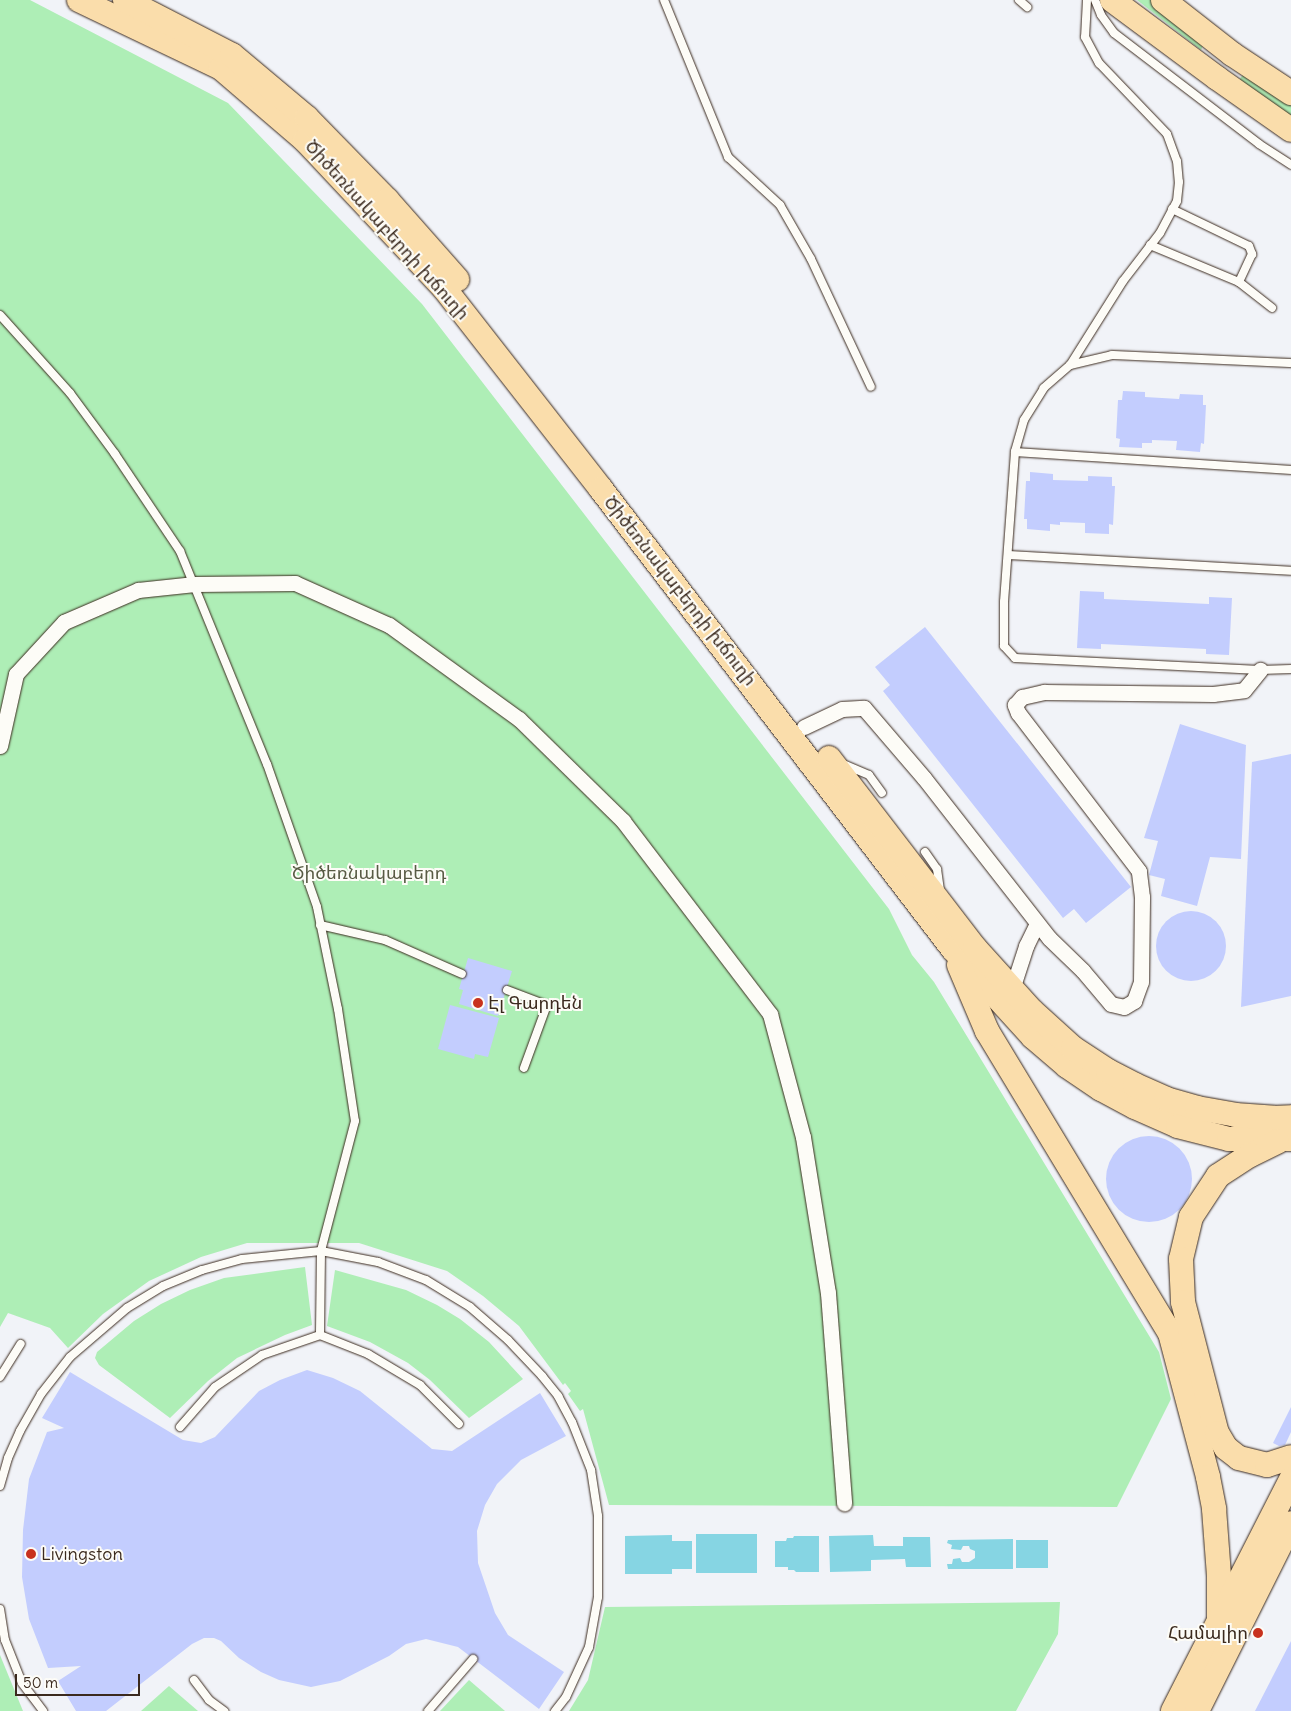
<!DOCTYPE html>
<meta charset="utf-8">
<style>
body{margin:0}
#map{position:relative;width:1291px;height:1711px;overflow:hidden;background:#f1f3f8;font-family:Delius,"Noto Sans Armenian",sans-serif}
div>[style]{position:absolute}
[style*='--x']{left:calc(var(--x)*1px);top:calc(var(--y)*1px);width:calc(var(--w)*1px);rotate:calc(var(--a)*1deg)}
.green>*{inset:0;background:#aeeeb6}
.water>*{inset:0;background:#86d5e3;transform-origin:0 0}
.building>*{inset:0;background:#c3cdfe}
.round{border-radius:50%}
.roads{filter:drop-shadow(0 0 1px #3b2a1e) drop-shadow(0 0 1px #3b2a1e)}
.lane>*{height:8px;margin:-4px;padding:0 4px;transform-origin:4px;border-radius:4px;background:#fdfcf7}
.street>*{height:15px;margin:-7.5px;padding:0 7.5px;transform-origin:7.5px;border-radius:7.5px;background:#fdfcf7}
.primary>*{height:24px;margin:-12px;padding:0 12px;transform-origin:12px;border-radius:12px;background:#faddab}
.dots>*{width:14px;height:14px;translate:-50% -50%;box-sizing:border-box;border:2px solid #fdfcf7;border-radius:50%}
span{translate:-50% -50%;white-space:nowrap;text-align:center;line-height:1.15;-webkit-text-stroke:4px #fdfcf7;paint-order:stroke}
.street-label{font-size:18px;color:#3b2a1e}
.park-label{font-size:18px;color:#585b44}
.poi-label{font-size:18px;color:#3b2a1e}
.left{translate:0 -50%;text-align:left}
.right{translate:-100% -50%;text-align:right}
.scale{position:absolute;left:15px;top:1674px;width:125px;height:22px;box-sizing:border-box;border:2px solid #3b2a1e;border-top:0;padding-left:6px;font-size:15px;line-height:18px;white-space:nowrap;color:#3b2a1e;-webkit-text-stroke:4px #fdfcf7;paint-order:stroke}
</style>
<div id="map">
<div class="green">
<div style="clip-path:polygon(0 0,30px 0,228px 103px,422px 304px,889px 909px,912px 955px,934px 982px,1159px 1352px,1171px 1399px,1117px 1507px,609px 1505px,583px 1409px,580px 1411px,568px 1394px,571px 1391px,565px 1383px,563px 1385px,519px 1326px,483px 1296px,447px 1271px,359px 1243px,247px 1243px,201px 1257px,149px 1281px,103px 1314px,68px 1348px,50px 1328px,8px 1313px,0 1327px)"></div>
<div style="clip-path:polygon(1137px 0,1156px 0,1206px 39px,1201px 50px)"></div>
<div style="clip-path:polygon(1244px 73px,1291px 104px,1291px 119px,1237px 83px)"></div>
<div style="clip-path:polygon(305px 1267px,312px 1325px,285px 1335px,237px 1358px,208px 1381px,170px 1418px,99px 1365px,95px 1358px,97px 1352px,134px 1321px,161px 1304px,190px 1290px,224px 1278px)"></div>
<div style="clip-path:polygon(335px 1270px,406px 1290px,437px 1305px,460px 1319px,489px 1342px,523px 1379px,469px 1418px,430px 1380px,408px 1363px,370px 1342px,327px 1326px)"></div>
<div style="clip-path:polygon(1060px 1602px,1058px 1634px,1016px 1711px,569px 1711px,588px 1680px,605px 1607px)"></div>
<div style="clip-path:polygon(0 1655px,23px 1711px,0 1711px)"></div>
<div style="clip-path:polygon(469px 1680px,505px 1711px,440px 1711px)"></div>
<div style="clip-path:polygon(169px 1686px,198px 1711px,141px 1711px)"></div>
</div>
<div class="water">
<div style="left:757px;top:1534px;width:39px;height:61px;rotate:90deg"></div>
<div style="clip-path:polygon(672px 1535px,672px 1541px,692px 1541px,692px 1569px,672px 1569px,672px 1574px,625px 1574px,625px 1536px)"></div>
<div style="clip-path:polygon(873px 1535px,874px 1546px,903px 1546px,903px 1537px,930px 1537px,931px 1567px,906px 1567px,905px 1559px,871px 1560px,871px 1571px,830px 1572px,829px 1536px)"></div>
<div style="clip-path:polygon(794px 1536px,819px 1536px,819px 1572px,796px 1572px,794px 1570px,788px 1570px,788px 1567px,775px 1567px,775px 1541px,786px 1541px,787px 1538px,793px 1538px)"></div>
<div style="clip-path:polygon(1013px 1539px,1013px 1569px,948px 1569px,947px 1564px,952px 1564px,953px 1559px,960px 1558px,962px 1562px,969px 1562px,975px 1558px,975px 1551px,970px 1549px,969px 1546px,963px 1546px,961px 1550px,951px 1549px,952px 1545px,947px 1543px,948px 1540px)"></div>
<div style="left:1016px;top:1540px;width:32px;height:28px"></div>
</div>
<div class="building">
<div style="clip-path:polygon(1123px 391px,1145px 392px,1145px 397px,1179px 399px,1180px 394px,1203px 395px,1203px 405px,1206px 405px,1204px 444px,1201px 443px,1200px 452px,1176px 450px,1177px 441px,1152px 440px,1152px 443px,1142px 443px,1142px 448px,1119px 447px,1120px 439px,1116px 438px,1118px 400px,1122px 400px)"></div>
<div style="clip-path:polygon(1030px 472px,1053px 474px,1053px 480px,1088px 481px,1088px 476px,1112px 477px,1112px 486px,1115px 486px,1113px 525px,1109px 524px,1109px 534px,1085px 533px,1085px 523px,1060px 522px,1060px 525px,1050px 524px,1050px 531px,1027px 529px,1027px 519px,1024px 519px,1026px 481px,1030px 481px)"></div>
<div style="clip-path:polygon(1080px 591px,1104px 592px,1104px 599px,1209px 604px,1209px 597px,1232px 598px,1229px 655px,1206px 654px,1206px 649px,1101px 644px,1101px 649px,1077px 648px)"></div>
<div style="clip-path:polygon(925px 627px,1131px 887px,1086px 923px,1074px 909px,1063px 918px,883px 691px,890px 685px,875px 667px)"></div>
<div style="clip-path:polygon(1180px 724px,1246px 745px,1241px 859px,1210px 857px,1197px 906px,1161px 896px,1165px 879px,1149px 875px,1158px 841px,1144px 838px)"></div>
<div style="clip-path:polygon(1291px 754px,1291px 996px,1241px 1007px,1252px 762px)"></div>
<div class="round" style="left:1156px;top:911px;width:70px;height:70px"></div>
<div style="clip-path:polygon(468px 958px,512px 971px,498px 1016px,459px 1004px,463px 990px,459px 989px)"></div>
<div style="clip-path:polygon(450px 1005px,499px 1018px,488px 1057px,475px 1054px,474px 1059px,438px 1049px)"></div>
<div class="round" style="left:1106px;top:1136px;width:86px;height:86px"></div>
<div style="clip-path:polygon(307px 1370px,333px 1378px,360px 1391px,432px 1449px,452px 1451px,540px 1393px,566px 1436px,521px 1460px,497px 1484px,485px 1505px,477px 1531px,478px 1563px,495px 1613px,508px 1635px,564px 1672px,539px 1709px,458px 1647px,426px 1639px,406px 1644px,389px 1656px,340px 1681px,311px 1687px,279px 1680px,261px 1672px,239px 1658px,221px 1641px,214px 1638px,204px 1638px,192px 1644px,106px 1711px,76px 1711px,58px 1681px,81px 1666px,48px 1668px,29px 1619px,22px 1577px,23px 1530px,29px 1479px,47px 1432px,64px 1428px,42px 1418px,70px 1372px,183px 1440px,201px 1443px,215px 1437px,259px 1391px,280px 1380px)"></div>
<div style="clip-path:polygon(1291px 1407px,1291px 1432px,1285px 1445px,1279px 1446px,1273px 1443px)"></div>
<div style="clip-path:polygon(1291px 1641px,1291px 1711px,1255px 1711px)"></div>
</div>
<div class="roads">
<div class="lane">
<div style="--x:664;--y:0;--w:170;--a:67.8"></div>
<div style="--x:728;--y:157;--w:71;--a:42.7"></div>
<div style="--x:780;--y:205;--w:62;--a:60.1"></div>
<div style="--x:811;--y:259;--w:141;--a:64.9"></div>
<div style="--x:1019;--y:0;--w:11;--a:41"></div>
<div style="--x:1087;--y:0;--w:37;--a:93"></div>
<div style="--x:1085;--y:37;--w:30;--a:62"></div>
<div style="--x:1099;--y:63;--w:98;--a:46.2"></div>
<div style="--x:1167;--y:134;--w:29;--a:70"></div>
<div style="--x:1177;--y:161;--w:21;--a:85"></div>
<div style="--x:1179;--y:182;--w:19;--a:96"></div>
<div style="--x:1177;--y:201;--w:36;--a:118"></div>
<div style="--x:1160;--y:233;--w:61;--a:127.6"></div>
<div style="--x:1123;--y:281;--w:99;--a:122.2"></div>
<div style="--x:1070;--y:365;--w:35;--a:139"></div>
<div style="--x:1044;--y:388;--w:38;--a:122"></div>
<div style="--x:1024;--y:420;--w:33;--a:106"></div>
<div style="--x:1015;--y:452;--w:150;--a:94.2"></div>
<div style="--x:1004;--y:602;--w:44;--a:90"></div>
<div style="--x:1004;--y:646;--w:16;--a:47"></div>
<div style="--x:1015;--y:658;--w:245;--a:2.8"></div>
<div style="--x:1260;--y:670;--w:31;--a:-2"></div>
<div style="--x:1095;--y:0;--w:16;--a:68"></div>
<div style="--x:1101;--y:15;--w:22;--a:54"></div>
<div style="--x:1114;--y:33;--w:183;--a:37.4"></div>
<div style="--x:1259;--y:144;--w:38;--a:33"></div>
<div style="--x:1172;--y:209;--w:85;--a:25.7"></div>
<div style="--x:1249;--y:246;--w:9;--a:69"></div>
<div style="--x:1252;--y:254;--w:31;--a:115"></div>
<div style="--x:1150;--y:245;--w:96;--a:22.6"></div>
<div style="--x:1239;--y:282;--w:42;--a:38.2"></div>
<div style="--x:0;--y:315;--w:105;--a:48.1"></div>
<div style="--x:70;--y:393;--w:76;--a:53.6"></div>
<div style="--x:115;--y:454;--w:117;--a:56.2"></div>
<div style="--x:180;--y:551;--w:230;--a:67.8"></div>
<div style="--x:267;--y:764;--w:151;--a:70.7"></div>
<div style="--x:317;--y:907;--w:104;--a:78.4"></div>
<div style="--x:338;--y:1009;--w:113;--a:81.4"></div>
<div style="--x:355;--y:1121;--w:134;--a:104.7"></div>
<div style="--x:321;--y:1251;--w:84;--a:90.7"></div>
<div style="--x:1070;--y:365;--w:43;--a:-13.4"></div>
<div style="--x:1112;--y:355;--w:179;--a:2.6"></div>
<div style="--x:1015;--y:452;--w:277;--a:3.7"></div>
<div style="--x:1008;--y:555;--w:283;--a:3.2"></div>
<div style="--x:843;--y:764;--w:28;--a:23"></div>
<div style="--x:869;--y:775;--w:22;--a:54"></div>
<div style="--x:925;--y:852;--w:21;--a:55"></div>
<div style="--x:937;--y:869;--w:22;--a:82"></div>
<div style="--x:320;--y:925;--w:67;--a:13"></div>
<div style="--x:385;--y:940;--w:84;--a:23.8"></div>
<div style="--x:507;--y:990;--w:43;--a:20.6"></div>
<div style="--x:547;--y:1005;--w:67;--a:110.1"></div>
<div style="--x:0;--y:1377;--w:39;--a:-58"></div>
<div style="--x:180;--y:1427;--w:53;--a:-48.8"></div>
<div style="--x:215;--y:1387;--w:57;--a:-34.2"></div>
<div style="--x:262;--y:1355;--w:61;--a:-19"></div>
<div style="--x:320;--y:1335;--w:52;--a:21.6"></div>
<div style="--x:368;--y:1354;--w:61;--a:30.8"></div>
<div style="--x:420;--y:1385;--w:55;--a:45"></div>
<div style="--x:0;--y:1486;--w:29;--a:-74"></div>
<div style="--x:8;--y:1458;--w:30;--a:-66"></div>
<div style="--x:20;--y:1431;--w:43;--a:-60.4"></div>
<div style="--x:41;--y:1394;--w:47;--a:-51.9"></div>
<div style="--x:70;--y:1357;--w:75;--a:-40.7"></div>
<div style="--x:127;--y:1308;--w:42;--a:-31.4"></div>
<div style="--x:163;--y:1286;--w:42;--a:-22.3"></div>
<div style="--x:202;--y:1270;--w:41;--a:-15.4"></div>
<div style="--x:242;--y:1259;--w:79;--a:-5.8"></div>
<div style="--x:321;--y:1251;--w:58;--a:10.9"></div>
<div style="--x:378;--y:1262;--w:51;--a:20.6"></div>
<div style="--x:426;--y:1280;--w:52;--a:31.5"></div>
<div style="--x:470;--y:1307;--w:50;--a:41"></div>
<div style="--x:508;--y:1340;--w:50;--a:46.6"></div>
<div style="--x:542;--y:1376;--w:26;--a:51"></div>
<div style="--x:558;--y:1396;--w:30;--a:62"></div>
<div style="--x:572;--y:1422;--w:52;--a:68.4"></div>
<div style="--x:591;--y:1470;--w:47;--a:81.3"></div>
<div style="--x:598;--y:1516;--w:81;--a:90"></div>
<div style="--x:598;--y:1597;--w:51;--a:100.2"></div>
<div style="--x:589;--y:1647;--w:55;--a:114.7"></div>
<div style="--x:566;--y:1697;--w:18;--a:128"></div>
<div style="--x:0;--y:1609;--w:31;--a:81"></div>
<div style="--x:5;--y:1640;--w:46;--a:68.4"></div>
<div style="--x:22;--y:1683;--w:35;--a:53"></div>
<div style="--x:194;--y:1680;--w:25;--a:53"></div>
<div style="--x:209;--y:1700;--w:19;--a:36"></div>
<div style="--x:428;--y:1711;--w:69;--a:-49.1"></div>
</div>
<div class="street">
<div style="--x:804;--y:727;--w:42;--a:-25.3"></div>
<div style="--x:842;--y:709;--w:22;--a:-3"></div>
<div style="--x:864;--y:708;--w:92;--a:49.4"></div>
<div style="--x:924;--y:778;--w:203;--a:52"></div>
<div style="--x:1049;--y:938;--w:47;--a:44.1"></div>
<div style="--x:1083;--y:971;--w:43;--a:49.7"></div>
<div style="--x:1111;--y:1004;--w:13;--a:13"></div>
<div style="--x:1124;--y:1007;--w:12;--a:-31"></div>
<div style="--x:1134;--y:1001;--w:20;--a:-70"></div>
<div style="--x:1141;--y:982;--w:85;--a:-89.3"></div>
<div style="--x:1142;--y:897;--w:26;--a:-97"></div>
<div style="--x:1139;--y:871;--w:199;--a:-127.4"></div>
<div style="--x:1018;--y:713;--w:9;--a:-111"></div>
<div style="--x:1015;--y:705;--w:11;--a:-49"></div>
<div style="--x:1022;--y:697;--w:23;--a:-13"></div>
<div style="--x:1044;--y:692;--w:169;--a:0.7"></div>
<div style="--x:1213;--y:694;--w:31;--a:-7"></div>
<div style="--x:1244;--y:690;--w:26;--a:-51"></div>
<div style="--x:0;--y:746;--w:74;--a:-77.5"></div>
<div style="--x:16;--y:674;--w:71;--a:-47.3"></div>
<div style="--x:64;--y:622;--w:81;--a:-23.4"></div>
<div style="--x:138;--y:590;--w:57;--a:-6"></div>
<div style="--x:195;--y:584;--w:100;--a:-0.6"></div>
<div style="--x:295;--y:583;--w:103;--a:24.1"></div>
<div style="--x:389;--y:625;--w:160;--a:35.9"></div>
<div style="--x:519;--y:719;--w:146;--a:44.4"></div>
<div style="--x:623;--y:821;--w:243;--a:52.7"></div>
<div style="--x:770;--y:1014;--w:127;--a:75"></div>
<div style="--x:803;--y:1137;--w:158;--a:80.9"></div>
<div style="--x:828;--y:1293;--w:211;--a:85.6"></div>
<div style="--x:1015;--y:980;--w:36;--a:-72"></div>
<div style="--x:1026;--y:946;--w:25;--a:-64"></div>
</div>
<div class="primary">
<div style="--x:79;--y:0;--w:157;--a:25.6"></div>
<div style="--x:221;--y:68;--w:111;--a:40.6"></div>
<div style="--x:305;--y:140;--w:203;--a:46.8"></div>
<div style="--x:444;--y:288;--w:255;--a:52"></div>
<div style="--x:601;--y:489;--w:579;--a:52.58"></div>
<div style="--x:953;--y:949;--w:119;--a:47.7"></div>
<div style="--x:1033;--y:1037;--w:45;--a:40.5"></div>
<div style="--x:1067;--y:1066;--w:41;--a:34.1"></div>
<div style="--x:1101;--y:1089;--w:38;--a:28"></div>
<div style="--x:1135;--y:1107;--w:47;--a:23.8"></div>
<div style="--x:1178;--y:1126;--w:53;--a:14.3"></div>
<div style="--x:1229;--y:1139;--w:62;--a:0"></div>
<div style="--x:125;--y:0;--w:120;--a:27.2"></div>
<div style="--x:232;--y:55;--w:98;--a:40"></div>
<div style="--x:307;--y:118;--w:115;--a:45.7"></div>
<div style="--x:387;--y:200;--w:106;--a:48.5"></div>
<div style="--x:1112;--y:0;--w:131;--a:36.6"></div>
<div style="--x:1217;--y:78;--w:90;--a:35.1"></div>
<div style="--x:1163;--y:0;--w:88;--a:38"></div>
<div style="--x:1232;--y:54;--w:71;--a:33.5"></div>
<div style="--x:829;--y:758;--w:240;--a:52.5"></div>
<div style="--x:975;--y:948;--w:85;--a:47.9"></div>
<div style="--x:1032;--y:1011;--w:55;--a:42.1"></div>
<div style="--x:1073;--y:1048;--w:42;--a:33.3"></div>
<div style="--x:1108;--y:1071;--w:30;--a:27"></div>
<div style="--x:1135;--y:1085;--w:34;--a:24"></div>
<div style="--x:1166;--y:1099;--w:32;--a:16"></div>
<div style="--x:1197;--y:1108;--w:39;--a:10"></div>
<div style="--x:1235;--y:1115;--w:39;--a:4"></div>
<div style="--x:1274;--y:1118;--w:17;--a:-3"></div>
<div style="--x:959;--y:965;--w:72;--a:67"></div>
<div style="--x:987;--y:1031;--w:353;--a:58.8"></div>
<div style="--x:1170;--y:1333;--w:149;--a:75.2"></div>
<div style="--x:1208;--y:1477;--w:33;--a:79"></div>
<div style="--x:1214;--y:1509;--w:67;--a:85.7"></div>
<div style="--x:1219;--y:1576;--w:45;--a:90"></div>
<div style="--x:1277;--y:1142;--w:30;--a:154"></div>
<div style="--x:1250;--y:1155;--w:38;--a:147"></div>
<div style="--x:1218;--y:1176;--w:49;--a:123.4"></div>
<div style="--x:1191;--y:1217;--w:43;--a:103.4"></div>
<div style="--x:1181;--y:1259;--w:43;--a:87.3"></div>
<div style="--x:1183;--y:1302;--w:135;--a:75.5"></div>
<div style="--x:1217;--y:1433;--w:17;--a:59"></div>
<div style="--x:1226;--y:1448;--w:16;--a:38"></div>
<div style="--x:1239;--y:1458;--w:29;--a:14"></div>
<div style="--x:1267;--y:1465;--w:25;--a:-18"></div>
<div style="--x:1173;--y:1711;--w:260;--a:-63"></div>
<div style="--x:1197;--y:1711;--w:210;--a:-63.4"></div>
</div>
</div>
<div class="dots">
<div style="left:478px;top:1003px;background:#c8321e"></div>
<div style="left:31px;top:1554px;background:#c8321e"></div>
<div style="left:1258px;top:1633px;background:#c8321e"></div>
</div>
<div class="street-label">
<span style="left:387px;top:230px;rotate:48deg">Ծիծեռնակաբերդի խճուղի</span>
<span style="left:680px;top:591px;rotate:52deg">Ծիծեռնակաբերդի խճուղի</span>
</div>
<div class="park-label">
<span style="left:369px;top:873px">Ծիծեռնակաբերդ</span>
</div>
<div class="poi-label">
<span class="left" style="left:488px;top:1003px">Էլ Գարդեն</span>
<span class="left" style="left:41px;top:1554px">Livingston</span>
<span class="right" style="left:1248px;top:1633px">Համալիր</span>
</div>
<div class="scale">50 m</div>
</div>
